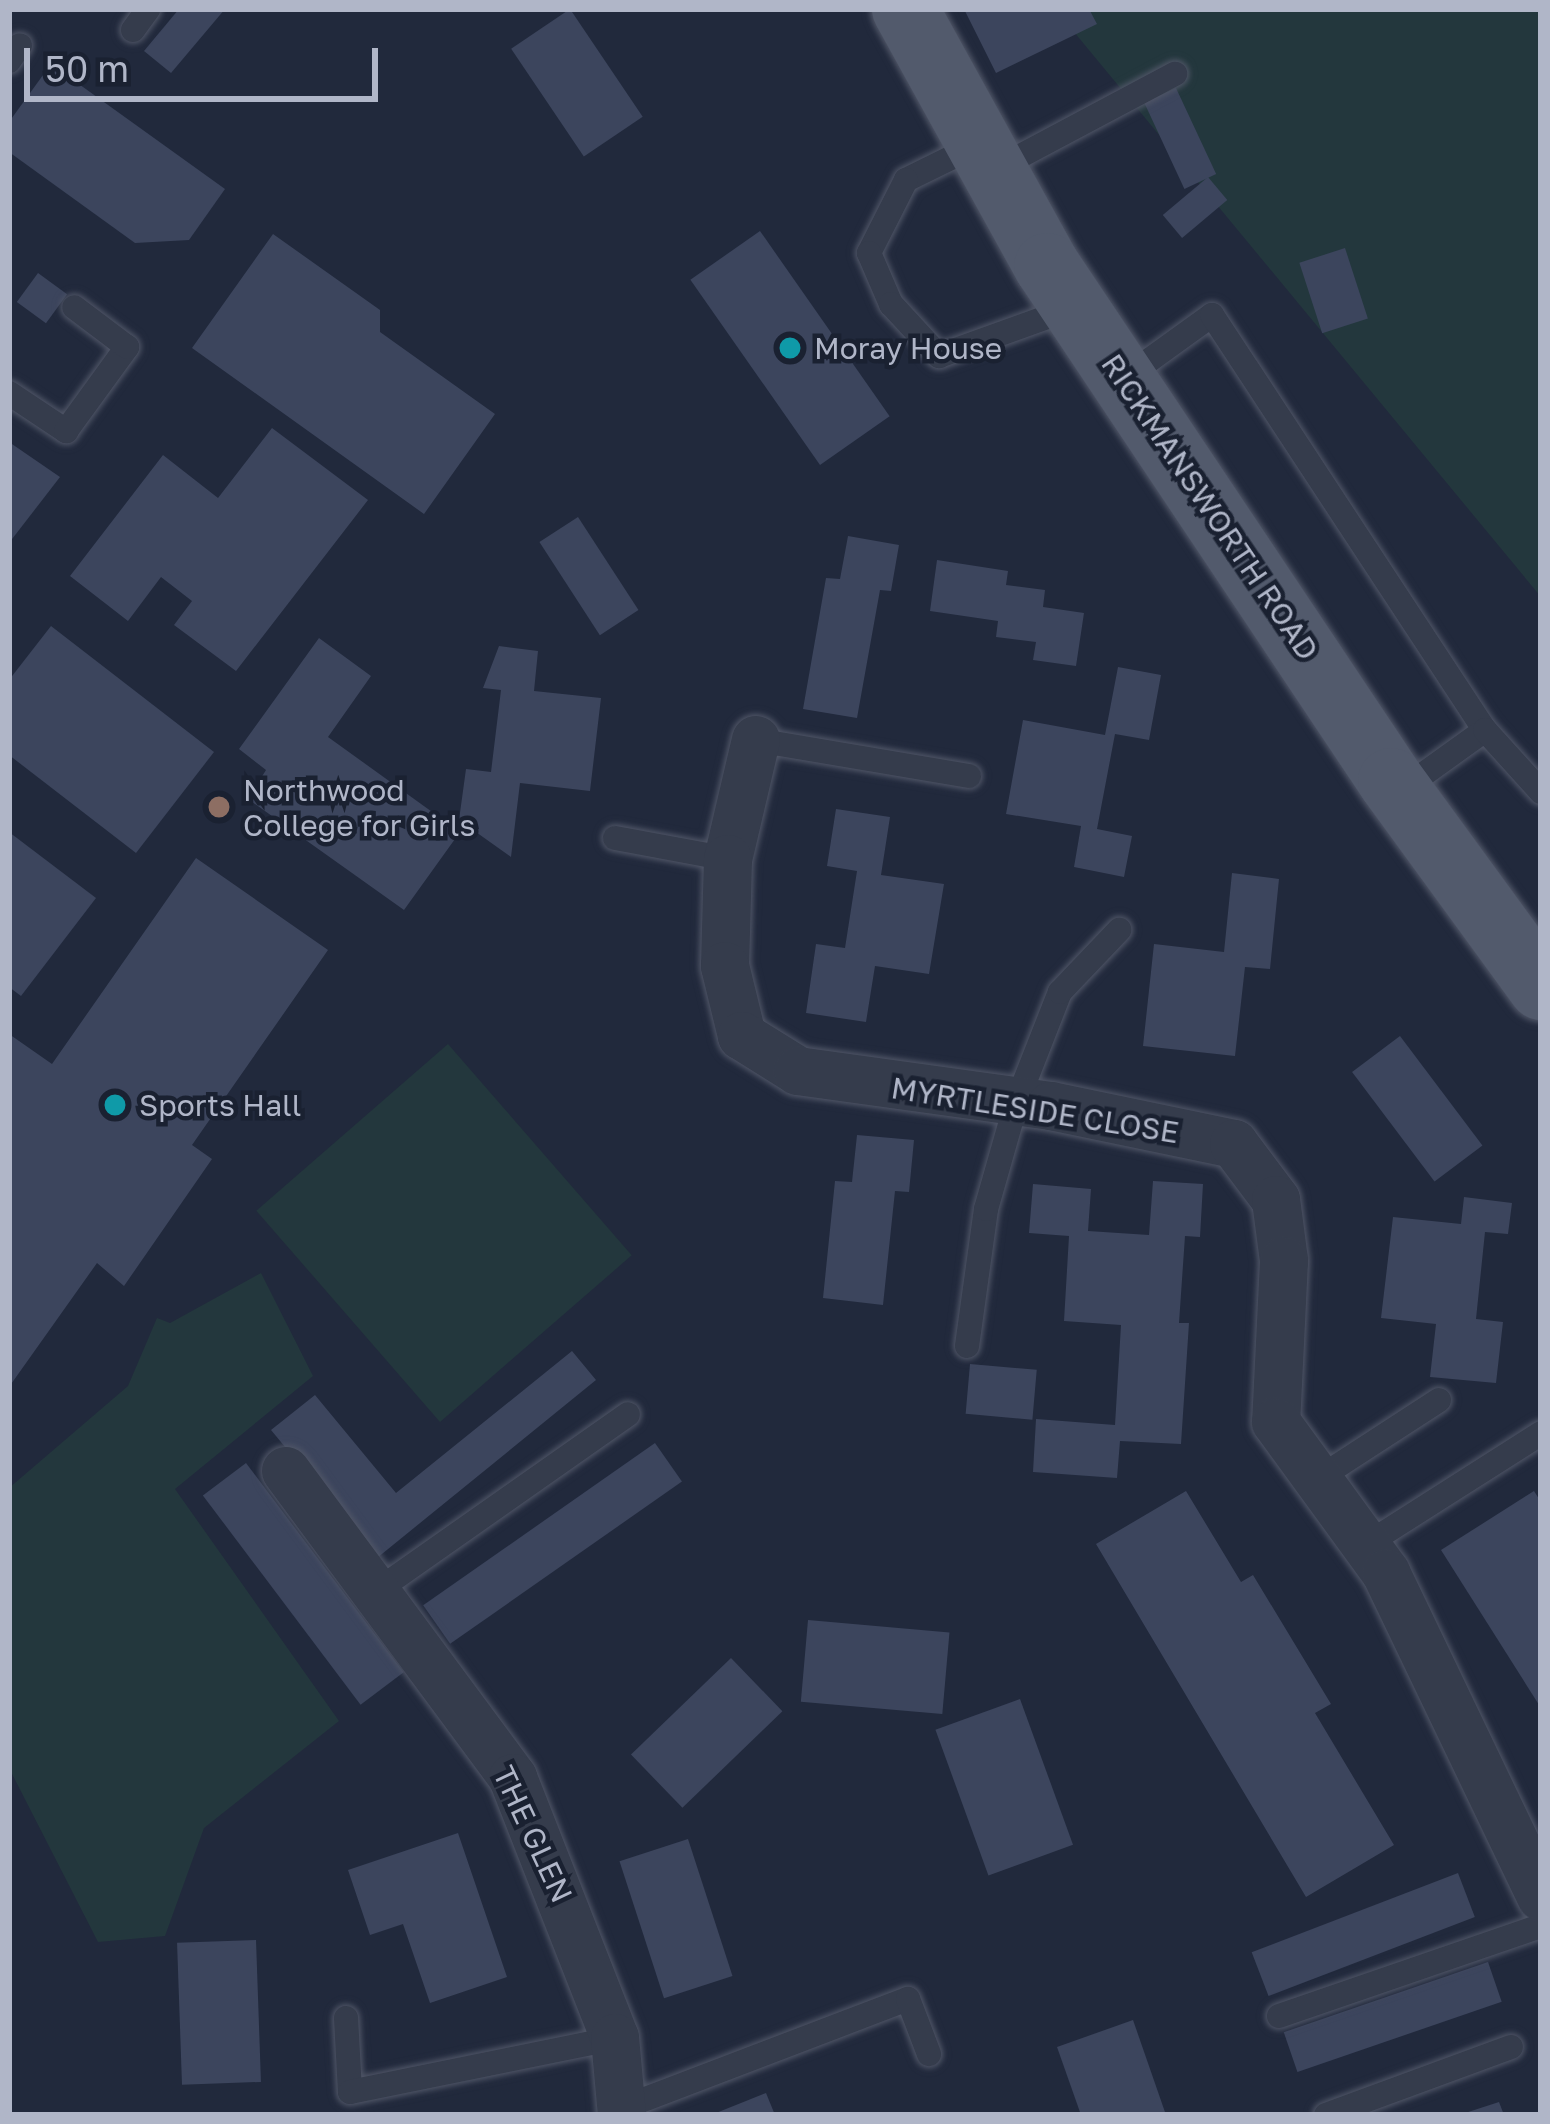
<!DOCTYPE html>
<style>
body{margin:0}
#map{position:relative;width:1550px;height:2124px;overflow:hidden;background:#21293c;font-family:"Golos Text",sans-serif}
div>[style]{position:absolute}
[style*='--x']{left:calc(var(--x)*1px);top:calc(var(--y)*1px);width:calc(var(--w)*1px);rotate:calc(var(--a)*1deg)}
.green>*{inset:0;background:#23373d;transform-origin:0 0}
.building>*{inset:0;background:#3c455d;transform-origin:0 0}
.roads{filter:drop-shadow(0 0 3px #505667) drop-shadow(0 0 3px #505667)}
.lane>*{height:24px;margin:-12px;padding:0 12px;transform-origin:12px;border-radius:12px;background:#353c4c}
.street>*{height:48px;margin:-24px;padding:0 24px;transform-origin:24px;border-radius:24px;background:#353c4c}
.primary>*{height:66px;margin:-33px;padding:0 33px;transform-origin:33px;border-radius:33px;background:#525a6c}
.dots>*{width:33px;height:33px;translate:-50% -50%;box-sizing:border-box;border:6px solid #1a2131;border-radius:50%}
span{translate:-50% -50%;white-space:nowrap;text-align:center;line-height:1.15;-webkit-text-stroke:9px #1a2131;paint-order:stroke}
.poi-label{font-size:30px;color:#b0b6c8}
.left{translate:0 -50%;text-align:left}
.street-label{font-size:30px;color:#b0b6c8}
.frame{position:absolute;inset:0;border:12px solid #b0b6c8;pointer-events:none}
.scale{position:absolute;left:24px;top:48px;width:354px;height:54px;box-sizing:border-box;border:6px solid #b0b6c8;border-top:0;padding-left:15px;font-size:36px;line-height:42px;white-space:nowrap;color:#b0b6c8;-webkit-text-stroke:9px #1a2131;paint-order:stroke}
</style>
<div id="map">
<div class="green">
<div style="clip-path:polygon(1055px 9px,1541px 9px,1541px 597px,1322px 332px)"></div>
<div style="left:448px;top:1044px;width:280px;height:254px;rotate:49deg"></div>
<div style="clip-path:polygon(261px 1273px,313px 1376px,175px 1489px,339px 1721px,204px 1828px,165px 1936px,98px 1942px,9px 1768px,9px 1488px,128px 1386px,157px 1318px,170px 1323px)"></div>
</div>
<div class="building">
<div style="clip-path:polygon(179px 9px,225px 9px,171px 73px,144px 51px)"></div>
<div style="left:570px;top:9px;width:130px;height:71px;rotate:56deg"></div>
<div style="clip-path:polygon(964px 9px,1089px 9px,1097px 24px,996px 73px)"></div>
<div style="clip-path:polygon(51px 64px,225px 189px,189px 240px,135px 243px,9px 152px,9px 122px)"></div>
<div style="left:1176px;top:88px;width:95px;height:35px;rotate:65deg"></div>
<div style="left:1208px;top:177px;width:30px;height:59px;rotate:50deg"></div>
<div style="left:760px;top:231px;width:226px;height:85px;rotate:55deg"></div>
<div style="clip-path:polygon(273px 234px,380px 310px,380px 332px,495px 414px,424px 514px,192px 348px)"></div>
<div style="left:1345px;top:248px;width:74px;height:48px;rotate:72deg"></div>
<div style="left:38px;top:273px;width:36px;height:36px;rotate:36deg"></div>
<div style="clip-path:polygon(272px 428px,368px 500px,236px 671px,174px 625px,192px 601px,161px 577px,128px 621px,70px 576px,163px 455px,218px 498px)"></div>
<div style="clip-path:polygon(9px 442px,60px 477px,9px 543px)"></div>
<div style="left:578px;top:517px;width:111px;height:46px;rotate:57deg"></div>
<div style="clip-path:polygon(848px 536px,899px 545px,891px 591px,880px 590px,857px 718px,803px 709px,826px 578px,840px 579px)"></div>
<div style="clip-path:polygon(937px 560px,1008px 571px,1006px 585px,1045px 590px,1043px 607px,1084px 613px,1076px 666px,1033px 660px,1036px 642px,996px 637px,998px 621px,930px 611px)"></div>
<div style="clip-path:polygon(51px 626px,214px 752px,136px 853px,9px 755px,9px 680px)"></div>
<div style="clip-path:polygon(319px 638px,371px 676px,328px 737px,460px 832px,404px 910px,248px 799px,266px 770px,239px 749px)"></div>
<div style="clip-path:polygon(499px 646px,538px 651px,534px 691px,601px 698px,590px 791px,520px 783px,511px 857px,459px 820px,466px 769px,491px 772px,501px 690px,483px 688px)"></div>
<div style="clip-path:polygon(1118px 667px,1161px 675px,1149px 740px,1115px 734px,1097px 829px,1132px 836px,1124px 877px,1074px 867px,1081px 826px,1006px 814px,1023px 720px,1105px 735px)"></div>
<div style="clip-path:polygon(836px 809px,890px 817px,881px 875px,944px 884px,929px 974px,875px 966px,866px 1022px,806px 1013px,816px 944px,845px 948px,857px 871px,827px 866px)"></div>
<div style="clip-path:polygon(9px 832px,96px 898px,21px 996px,9px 987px)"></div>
<div style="clip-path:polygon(196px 858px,328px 950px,192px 1145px,212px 1159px,124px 1286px,97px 1263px,9px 1387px,9px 1034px,52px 1064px)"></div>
<div style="clip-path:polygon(1232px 873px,1279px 879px,1270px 969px,1245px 967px,1235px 1056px,1143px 1046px,1154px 944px,1224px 952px)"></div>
<div style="left:1400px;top:1036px;width:137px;height:60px;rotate:53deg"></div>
<div style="clip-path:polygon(857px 1135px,914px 1140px,909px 1192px,895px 1191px,883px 1305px,823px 1298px,835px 1181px,852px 1182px)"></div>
<div style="clip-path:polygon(1153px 1181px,1203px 1184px,1200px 1237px,1185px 1236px,1179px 1323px,1189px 1323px,1181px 1444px,1120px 1441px,1117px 1478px,1033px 1472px,1036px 1419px,1115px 1425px,1121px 1325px,1064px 1321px,1069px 1236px,1029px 1233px,1033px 1184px,1091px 1189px,1088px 1231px,1149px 1235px)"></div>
<div style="clip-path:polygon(1464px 1197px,1512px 1203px,1508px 1234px,1485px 1232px,1476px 1319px,1503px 1322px,1496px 1383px,1430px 1377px,1436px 1324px,1381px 1318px,1393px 1217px,1461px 1224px)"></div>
<div style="clip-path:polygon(572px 1351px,596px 1380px,377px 1558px,271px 1430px,315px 1395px,396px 1493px)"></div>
<div style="left:970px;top:1364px;width:67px;height:50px;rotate:5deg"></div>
<div style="left:655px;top:1443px;width:47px;height:283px;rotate:55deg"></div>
<div style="left:246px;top:1463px;width:262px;height:54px;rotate:53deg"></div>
<div style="clip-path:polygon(1186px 1491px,1241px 1582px,1253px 1575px,1331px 1704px,1315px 1713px,1394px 1845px,1306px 1897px,1096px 1544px)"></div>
<div style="clip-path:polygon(1534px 1491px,1541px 1502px,1541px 1708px,1441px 1550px)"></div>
<div style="left:808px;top:1620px;width:142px;height:82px;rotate:5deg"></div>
<div style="left:731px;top:1658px;width:74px;height:139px;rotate:46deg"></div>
<div style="left:1020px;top:1699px;width:155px;height:90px;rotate:70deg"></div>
<div style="clip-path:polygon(458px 1833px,507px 1977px,430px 2003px,403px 1924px,370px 1935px,348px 1870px)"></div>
<div style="left:688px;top:1839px;width:144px;height:72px;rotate:72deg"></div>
<div style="left:1458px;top:1873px;width:47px;height:221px;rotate:69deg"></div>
<div style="left:256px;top:1940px;width:142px;height:79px;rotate:88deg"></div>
<div style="left:1488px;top:1962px;width:42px;height:216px;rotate:71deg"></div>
<div style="clip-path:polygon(1133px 2020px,1166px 2115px,1081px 2115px,1057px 2047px)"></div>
<div style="clip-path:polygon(766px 2093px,775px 2115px,711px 2115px)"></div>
<div style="clip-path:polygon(1499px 2102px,1504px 2115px,1462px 2115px,1462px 2114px)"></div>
</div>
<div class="roads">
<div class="lane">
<div style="--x:133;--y:30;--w:26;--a:-54"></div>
<div style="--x:9;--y:61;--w:19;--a:-55"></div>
<div style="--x:975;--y:146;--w:77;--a:153.8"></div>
<div style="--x:906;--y:180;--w:82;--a:116.9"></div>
<div style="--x:869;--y:253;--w:56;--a:66.7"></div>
<div style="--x:891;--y:304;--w:71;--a:47.3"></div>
<div style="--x:939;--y:356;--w:141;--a:-19.8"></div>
<div style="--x:996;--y:169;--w:203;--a:-28"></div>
<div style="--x:1126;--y:377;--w:106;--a:-35.8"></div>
<div style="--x:1212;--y:315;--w:497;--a:56.7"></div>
<div style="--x:1485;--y:730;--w:105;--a:144.3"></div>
<div style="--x:9;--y:393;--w:69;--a:33.7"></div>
<div style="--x:66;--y:431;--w:104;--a:-54"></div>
<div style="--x:127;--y:347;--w:66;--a:-143"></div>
<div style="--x:1485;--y:730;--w:84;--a:47.9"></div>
<div style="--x:756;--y:740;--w:216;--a:9.6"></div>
<div style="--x:615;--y:838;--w:115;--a:10.5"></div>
<div style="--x:967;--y:1346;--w:138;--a:-82.1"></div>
<div style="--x:986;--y:1209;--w:109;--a:-74.1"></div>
<div style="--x:1016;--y:1104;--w:120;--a:-68.6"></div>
<div style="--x:1060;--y:992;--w:86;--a:-46.4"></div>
<div style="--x:1319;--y:1478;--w:143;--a:-33"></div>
<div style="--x:1367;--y:1544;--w:206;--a:-32.5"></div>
<div style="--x:375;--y:1592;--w:309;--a:-35.1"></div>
<div style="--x:1279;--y:2016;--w:277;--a:-19"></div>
<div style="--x:346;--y:2018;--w:74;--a:86.9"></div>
<div style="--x:350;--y:2092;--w:270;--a:-11.5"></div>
<div style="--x:622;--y:2108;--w:306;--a:-20.9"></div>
<div style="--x:908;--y:1999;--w:59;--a:69.1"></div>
<div style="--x:1326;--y:2115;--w:197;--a:-20.2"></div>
</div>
<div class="street">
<div style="--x:756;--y:740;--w:122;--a:103.2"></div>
<div style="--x:728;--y:859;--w:107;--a:91.6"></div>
<div style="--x:725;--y:966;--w:72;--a:76.3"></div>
<div style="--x:742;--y:1036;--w:66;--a:32"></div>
<div style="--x:798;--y:1071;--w:255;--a:7.9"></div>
<div style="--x:1051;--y:1106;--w:187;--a:11.7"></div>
<div style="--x:1234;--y:1144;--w:70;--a:53.1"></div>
<div style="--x:1276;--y:1200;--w:62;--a:82.5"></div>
<div style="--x:1284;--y:1261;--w:161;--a:92.8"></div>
<div style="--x:1276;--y:1422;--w:187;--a:53.9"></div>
<div style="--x:1386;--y:1573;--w:359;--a:64.4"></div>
<div style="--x:286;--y:1471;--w:382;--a:53.5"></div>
<div style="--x:513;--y:1778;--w:279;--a:68.6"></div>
<div style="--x:615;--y:2038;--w:77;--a:84.8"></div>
</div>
<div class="primary">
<div style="--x:905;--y:9;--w:294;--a:61.1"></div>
<div style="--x:1047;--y:266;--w:619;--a:56.26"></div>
<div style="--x:1391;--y:781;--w:255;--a:53.9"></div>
</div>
</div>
<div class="dots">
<div style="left:790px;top:348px;background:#0f9aa8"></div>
<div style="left:219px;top:807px;background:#8d6e63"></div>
<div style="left:115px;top:1105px;background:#0f9aa8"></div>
</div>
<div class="poi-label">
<span class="left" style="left:814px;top:348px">Moray House</span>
<span class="left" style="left:243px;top:807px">Northwood<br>College for Girls</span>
<span class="left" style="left:139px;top:1105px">Sports Hall</span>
</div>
<div class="street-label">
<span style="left:1210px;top:507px;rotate:56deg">RICKMANSWORTH ROAD</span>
<span style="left:1035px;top:1110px;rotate:9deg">MYRTLESIDE CLOSE</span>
<span style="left:533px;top:1834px;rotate:65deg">THE GLEN</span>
</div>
<div class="frame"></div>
<div class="scale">50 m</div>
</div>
